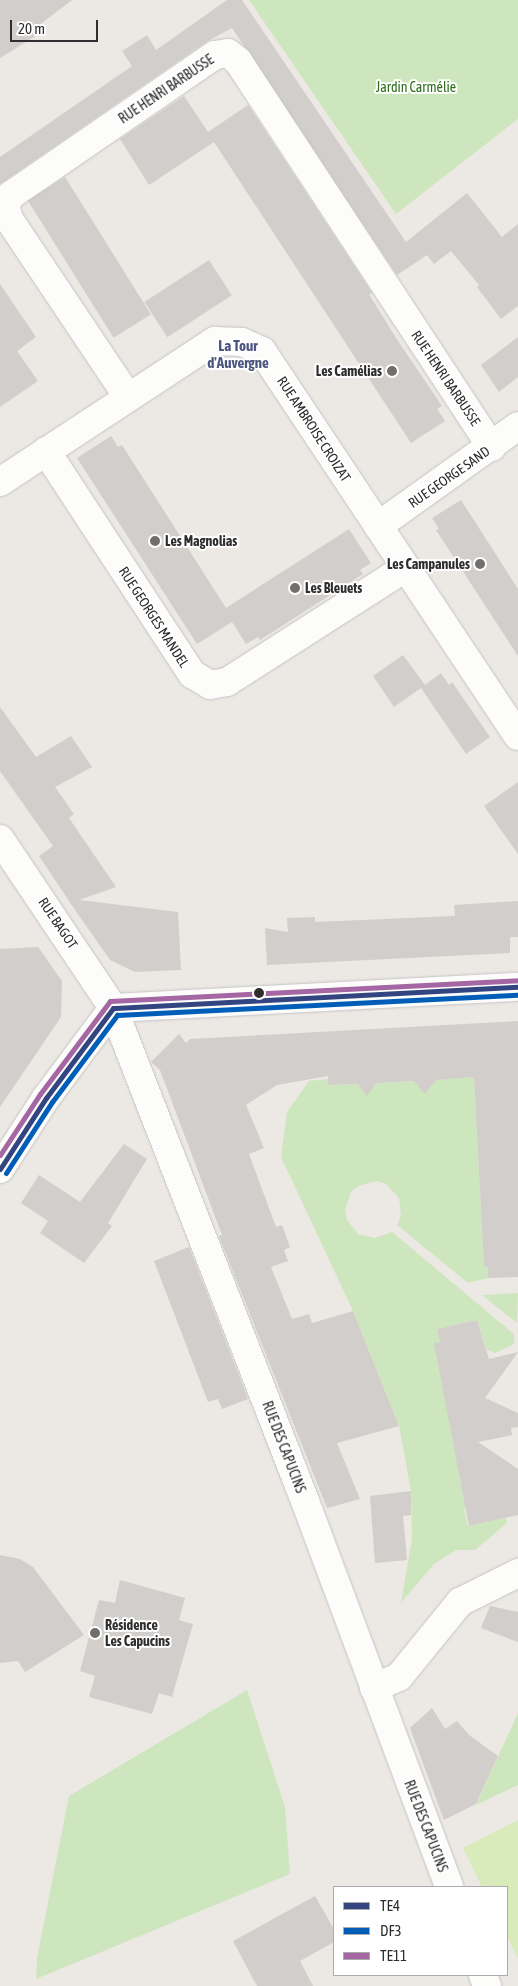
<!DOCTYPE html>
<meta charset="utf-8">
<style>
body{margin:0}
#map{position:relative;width:518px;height:1986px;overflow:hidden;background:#ece8e4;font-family:"Asap Condensed",sans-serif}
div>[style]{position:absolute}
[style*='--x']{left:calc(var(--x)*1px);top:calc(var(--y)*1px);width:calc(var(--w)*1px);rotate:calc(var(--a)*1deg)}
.green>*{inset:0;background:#cee6be}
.pitch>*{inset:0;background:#d9eabb}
.building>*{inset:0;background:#d1cecb;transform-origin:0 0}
.roads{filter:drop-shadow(0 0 1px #c5c4c5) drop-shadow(0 0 1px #c5c4c5)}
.street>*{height:28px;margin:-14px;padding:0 14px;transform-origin:14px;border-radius:14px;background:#fcfcfb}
.secondary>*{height:28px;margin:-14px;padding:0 14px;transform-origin:14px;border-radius:14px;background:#fcfcfb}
.bus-1>*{height:5px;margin:-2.5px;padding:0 2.5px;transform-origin:2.5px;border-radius:2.5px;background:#334580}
.bus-2>*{height:5px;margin:-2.5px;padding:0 2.5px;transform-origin:2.5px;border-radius:2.5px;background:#005eb8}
.bus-3>*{height:5px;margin:-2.5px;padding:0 2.5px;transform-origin:2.5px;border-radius:2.5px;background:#a467a3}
.dots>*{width:14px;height:14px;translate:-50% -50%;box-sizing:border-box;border:2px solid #fff;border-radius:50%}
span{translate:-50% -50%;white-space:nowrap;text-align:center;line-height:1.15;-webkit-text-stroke:4px #fff;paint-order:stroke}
.park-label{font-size:14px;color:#2c6e1b}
.street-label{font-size:14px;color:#2e2e2e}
.poi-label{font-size:14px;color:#2e2e2e;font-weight:700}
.right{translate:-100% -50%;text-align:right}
.left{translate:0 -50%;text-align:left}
.neighbourhood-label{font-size:15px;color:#4d5680;font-weight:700}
.legend{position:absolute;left:333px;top:1886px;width:175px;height:90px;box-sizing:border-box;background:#fff;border:1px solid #ababab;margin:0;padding:6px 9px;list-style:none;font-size:15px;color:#2e2e2e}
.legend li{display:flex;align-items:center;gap:10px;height:25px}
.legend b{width:25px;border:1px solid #ababab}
.scale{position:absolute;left:10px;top:20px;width:88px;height:22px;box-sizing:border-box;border:2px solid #2e2e2e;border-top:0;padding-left:6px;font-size:15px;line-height:18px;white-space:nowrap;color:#2e2e2e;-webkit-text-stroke:4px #fff;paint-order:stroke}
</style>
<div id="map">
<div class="green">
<div style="clip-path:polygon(249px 0,518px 0,518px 119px,396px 214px)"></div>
<div style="clip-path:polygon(474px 1077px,484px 1267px,488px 1267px,488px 1278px,468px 1283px,397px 1225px,401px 1216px,399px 1198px,386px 1184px,377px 1181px,358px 1186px,351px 1192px,345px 1210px,347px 1220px,358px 1234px,375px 1238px,392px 1232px,514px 1334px,514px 1344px,495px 1353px,487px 1350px,477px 1320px,437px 1329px,440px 1342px,435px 1343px,454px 1446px,463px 1476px,459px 1477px,469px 1508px,464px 1509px,468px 1526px,506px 1518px,507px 1523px,475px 1550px,456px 1550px,434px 1564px,401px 1603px,412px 1539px,411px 1491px,399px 1426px,353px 1311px,281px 1157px,287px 1112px,309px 1081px,328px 1079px,329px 1085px,361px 1084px,367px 1094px,372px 1083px,418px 1081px,423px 1091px,430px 1080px)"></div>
<div style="clip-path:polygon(518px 1293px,517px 1323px,482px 1295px)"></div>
<div style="clip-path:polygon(247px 1690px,285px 1807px,290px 1874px,36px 1979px,37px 1958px,69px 1796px)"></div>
<div style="clip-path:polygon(518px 1713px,518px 1785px,476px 1805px)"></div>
</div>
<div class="pitch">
<div style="clip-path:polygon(518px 1820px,518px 1959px,507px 1936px,507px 1887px,482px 1887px,463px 1848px)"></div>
</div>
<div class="building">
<div style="clip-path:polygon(0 0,72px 0,38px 26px,42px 32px,0 58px)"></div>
<div style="clip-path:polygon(227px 0,242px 0,406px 242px,467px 193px,502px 237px,518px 224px,518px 306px,501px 319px,477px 287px,479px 285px,451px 251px,434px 264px,427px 255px,397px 275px,232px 28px,206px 42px,0 184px,0 157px,132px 66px,122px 51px,147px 35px,156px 50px)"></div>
<div style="clip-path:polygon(184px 96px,208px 132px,248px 105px,372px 293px,369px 294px,396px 338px,442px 406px,437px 409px,445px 421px,411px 443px,214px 142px,149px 185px,120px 139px)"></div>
<div style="left:65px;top:177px;width:162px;height:44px;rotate:58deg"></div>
<div style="left:209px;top:260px;width:42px;height:77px;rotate:57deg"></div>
<div style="clip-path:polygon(0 284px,36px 337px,17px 351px,38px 381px,0 407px)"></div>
<div style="clip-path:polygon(518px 337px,518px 377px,499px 392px,481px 365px)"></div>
<div style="clip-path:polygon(111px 436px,118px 447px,122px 445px,226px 608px,349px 529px,371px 563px,360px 570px,363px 574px,260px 640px,258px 637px,246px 644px,232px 622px,197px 644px,77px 458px)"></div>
<div style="clip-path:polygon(461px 500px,518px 589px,518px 656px,436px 530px,439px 529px,432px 518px)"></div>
<div style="clip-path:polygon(403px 655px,425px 685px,441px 673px,449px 685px,452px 682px,490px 737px,466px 754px,421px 688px,394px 707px,373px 676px)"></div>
<div style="clip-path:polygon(0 707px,36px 757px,71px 736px,92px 767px,55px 787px,74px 814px,69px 818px,116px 887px,79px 900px,178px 912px,181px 970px,135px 972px,110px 960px,71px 904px,39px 856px,53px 846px,0 771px)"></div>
<div style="clip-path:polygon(518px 782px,518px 854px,484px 806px)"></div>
<div style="clip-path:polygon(518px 901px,518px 937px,510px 937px,510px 953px,267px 965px,265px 928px,288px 932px,287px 918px,315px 917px,315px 922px,455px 916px,454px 905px)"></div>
<div style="clip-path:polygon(38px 947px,62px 981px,61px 1017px,0 1107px,0 949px)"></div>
<div style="clip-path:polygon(518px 1021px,518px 1277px,488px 1278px,488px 1267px,484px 1267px,474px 1077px,436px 1080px,425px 1094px,414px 1081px,376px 1083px,367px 1096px,358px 1084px,328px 1085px,328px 1076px,277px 1085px,246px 1105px,264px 1148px,249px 1154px,276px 1227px,282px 1225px,290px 1247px,284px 1250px,288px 1261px,271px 1267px,292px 1319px,309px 1314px,312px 1323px,353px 1311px,399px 1426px,337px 1443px,360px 1499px,327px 1508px,219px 1236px,222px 1235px,160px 1070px,151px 1062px,179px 1034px,186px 1043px,190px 1039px)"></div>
<div style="clip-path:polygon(124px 1144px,147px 1159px,108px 1223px,112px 1226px,84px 1263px,40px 1233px,48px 1221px,21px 1203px,39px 1175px,80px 1202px)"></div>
<div style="clip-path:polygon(189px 1247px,248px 1399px,222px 1409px,218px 1399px,208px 1402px,154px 1261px)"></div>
<div style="clip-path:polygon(477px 1320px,489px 1359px,518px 1352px,485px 1398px,518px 1413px,518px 1427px,511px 1428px,512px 1435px,478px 1442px,518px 1469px,518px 1515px,469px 1526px,434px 1343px,440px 1342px,437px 1329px)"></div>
<div style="clip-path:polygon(411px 1491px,411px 1515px,403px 1516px,407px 1560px,375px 1563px,370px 1496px)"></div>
<div style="clip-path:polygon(0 1555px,20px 1559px,33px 1567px,84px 1635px,25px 1672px,18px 1661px,0 1663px)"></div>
<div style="clip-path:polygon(120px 1580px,185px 1598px,179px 1620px,193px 1624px,172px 1697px,159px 1693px,152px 1714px,89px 1697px,95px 1676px,80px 1671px,99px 1600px,115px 1603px)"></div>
<div style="clip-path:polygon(490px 1606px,518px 1612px,518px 1642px,481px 1628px)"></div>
<div style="clip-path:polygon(432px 1708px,445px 1729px,457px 1721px,469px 1735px,498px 1756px,476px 1804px,444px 1820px,410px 1728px)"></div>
<div style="clip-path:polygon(315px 1896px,334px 1929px,334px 1942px,300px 1961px,313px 1986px,257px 1986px,233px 1941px)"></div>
</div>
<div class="roads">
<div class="street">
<div style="--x:128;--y:397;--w:214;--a:-123.8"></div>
<div style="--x:9;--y:219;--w:15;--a:-106"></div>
<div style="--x:5;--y:205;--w:12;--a:-59"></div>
<div style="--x:11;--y:195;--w:247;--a:-34.5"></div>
<div style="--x:215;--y:55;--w:13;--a:-9"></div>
<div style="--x:228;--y:53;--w:13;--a:39"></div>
<div style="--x:238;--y:61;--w:462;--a:56.7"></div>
<div style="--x:46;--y:451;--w:267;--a:56.8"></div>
<div style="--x:192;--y:674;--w:21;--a:31"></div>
<div style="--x:210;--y:685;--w:17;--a:-10"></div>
<div style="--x:227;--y:682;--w:211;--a:-32.6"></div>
<div style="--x:0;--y:482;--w:257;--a:-33.3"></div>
<div style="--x:215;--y:341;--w:27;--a:2"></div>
<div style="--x:242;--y:342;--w:22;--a:24"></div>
<div style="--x:262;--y:351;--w:462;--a:56.4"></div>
<div style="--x:378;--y:526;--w:172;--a:-35.5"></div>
<div style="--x:0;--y:839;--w:203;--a:56.2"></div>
<div style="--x:374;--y:1688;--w:27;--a:-24"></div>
<div style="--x:399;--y:1677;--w:97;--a:-50.9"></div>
<div style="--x:460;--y:1602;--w:65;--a:-26.6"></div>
</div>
<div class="secondary">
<div style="--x:113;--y:1008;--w:529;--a:68.72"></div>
<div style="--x:305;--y:1501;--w:412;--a:69.5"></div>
<div style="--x:113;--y:1008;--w:406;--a:-3"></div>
<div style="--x:0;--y:1169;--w:85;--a:-57.1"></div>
<div style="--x:46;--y:1098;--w:112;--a:-53.3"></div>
<div style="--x:483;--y:1975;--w:12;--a:70"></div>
</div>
</div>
<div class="bus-1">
<div style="--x:113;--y:1008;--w:406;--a:-3"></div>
<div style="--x:0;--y:1169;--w:85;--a:-57.1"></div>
<div style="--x:46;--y:1098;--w:112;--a:-53.3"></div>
</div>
<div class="bus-2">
<div style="--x:6;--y:1173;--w:85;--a:-57.1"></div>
<div style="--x:52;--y:1102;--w:109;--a:-53.2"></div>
<div style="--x:117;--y:1015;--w:401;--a:-2.9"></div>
</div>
<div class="bus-3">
<div style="--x:0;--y:1155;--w:73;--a:-56.7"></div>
<div style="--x:40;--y:1094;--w:116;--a:-53"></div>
<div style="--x:110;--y:1001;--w:409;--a:-2.9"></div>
</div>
<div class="dots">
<div style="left:392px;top:371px;background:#706f6e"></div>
<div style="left:155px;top:541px;background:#706f6e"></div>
<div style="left:480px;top:564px;background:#706f6e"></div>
<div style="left:295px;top:588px;background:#706f6e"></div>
<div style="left:259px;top:993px;background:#2e2e2e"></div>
<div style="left:95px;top:1633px;background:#706f6e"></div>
</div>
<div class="park-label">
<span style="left:416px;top:87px">Jardin Carmélie</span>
</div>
<div class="street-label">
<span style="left:166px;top:89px;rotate:-34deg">RUE HENRI BARBUSSE</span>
<span style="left:446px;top:378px;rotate:56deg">RUE HENRI BARBUSSE</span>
<span style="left:314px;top:429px;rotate:57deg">RUE AMBROISE CROIZAT</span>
<span style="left:449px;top:477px;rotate:-35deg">RUE GEORGE SAND</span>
<span style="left:154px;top:617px;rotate:57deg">RUE GEORGES MANDEL</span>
<span style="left:58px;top:923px;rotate:56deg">RUE BAGOT</span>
<span style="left:284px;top:1447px;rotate:69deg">RUE DES CAPUCINS</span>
<span style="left:426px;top:1826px;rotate:69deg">RUE DES CAPUCINS</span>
</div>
<div class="poi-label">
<span class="right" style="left:382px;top:371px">Les Camélias</span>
<span class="left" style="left:165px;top:541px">Les Magnolias</span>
<span class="right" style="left:470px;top:564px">Les Campanules</span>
<span class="left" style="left:305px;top:588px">Les Bleuets</span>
<span class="left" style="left:105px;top:1633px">Résidence<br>Les Capucins</span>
</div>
<div class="neighbourhood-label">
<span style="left:238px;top:354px">La Tour<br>d'Auvergne</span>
</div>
<ul class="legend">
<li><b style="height:6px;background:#334580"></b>TE4</li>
<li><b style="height:6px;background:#005eb8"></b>DF3</li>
<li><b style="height:6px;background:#a467a3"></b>TE11</li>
</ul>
<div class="scale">20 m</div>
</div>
